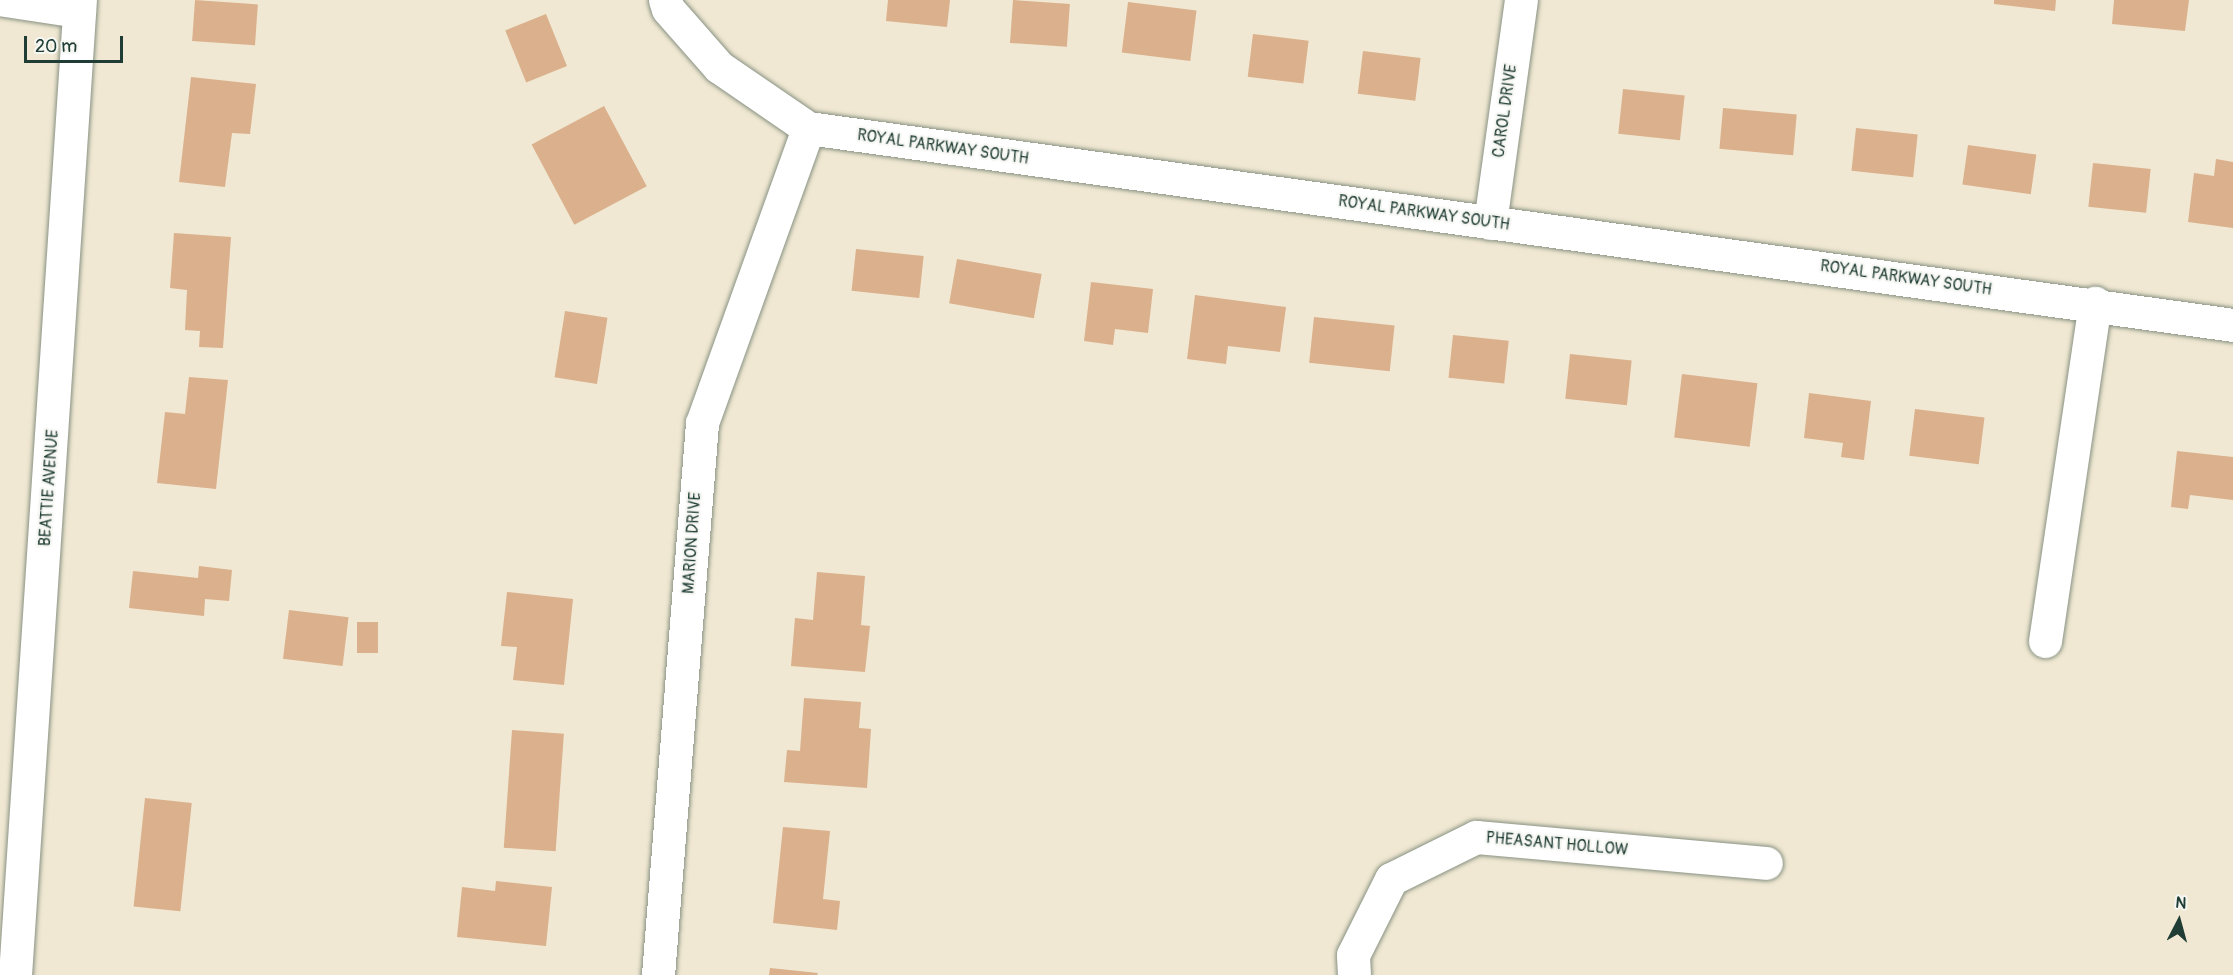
<!DOCTYPE html>
<style>
body{margin:0}
#map{position:relative;width:2233px;height:975px;overflow:hidden;background:#f0e8d2;font-family:Pangolin,sans-serif}
div>[style]{position:absolute}
[style*='--x']{left:calc(var(--x)*1px);top:calc(var(--y)*1px);width:calc(var(--w)*1px);rotate:calc(var(--a)*1deg)}
.building>*{inset:0;background:#dbb08d;transform-origin:0 0}
.roads{filter:drop-shadow(0 0 2px #889283) drop-shadow(0 0 2px #889283)}
.minor>*{height:33px;margin:-16.5px;padding:0 16.5px;transform-origin:16.5px;border-radius:16.5px;background:#fff}
span{translate:-50% -50%;white-space:nowrap;text-align:center;line-height:1.15;-webkit-text-stroke:4.5px #f6f6f2;paint-order:stroke}
.street-label{font-size:16px;color:#1f3d34}
.north{position:absolute;left:2149px;top:891px;width:60px;height:60px;-webkit-text-stroke:4px #f6f6f2;paint-order:stroke;rotate:6deg;font-size:16px;font-weight:700;line-height:24px;text-align:center;color:#1f3d34}
.north::after{content:'';display:block;margin:auto;width:21px;height:27px;background:#1f3d34;clip-path:polygon(50% 0,100% 100%,50% 72%,0 100%)}
.scale{position:absolute;left:24px;top:36px;width:99px;height:27px;box-sizing:border-box;border:3px solid #1f3d34;border-top:0;padding-left:8px;font-size:18px;line-height:21px;white-space:nowrap;color:#1f3d34;-webkit-text-stroke:4px #f6f6f2;paint-order:stroke}
</style>
<div id="map">
<div class="building">
<div style="left:195px;top:0;width:63px;height:41px;rotate:4deg"></div>
<div style="clip-path:polygon(888px 0,950px 0,947px 27px,886px 21px)"></div>
<div style="left:1013px;top:0;width:57px;height:43px;rotate:4deg"></div>
<div style="clip-path:polygon(1994px 0,2056px 0,2055px 11px,1994px 4px)"></div>
<div style="clip-path:polygon(2114px 0,2189px 0,2185px 31px,2112px 24px)"></div>
<div style="left:1128px;top:2px;width:69px;height:51px;rotate:7deg"></div>
<div style="left:546px;top:14px;width:56px;height:44px;rotate:68deg"></div>
<div style="left:1253px;top:34px;width:56px;height:43px;rotate:7deg"></div>
<div style="left:1363px;top:51px;width:58px;height:43px;rotate:7deg"></div>
<div style="clip-path:polygon(191px 77px,256px 84px,250px 134px,232px 133px,225px 187px,179px 182px)"></div>
<div style="left:1623px;top:89px;width:62px;height:45px;rotate:6deg"></div>
<div style="left:604px;top:106px;width:91px;height:82px;rotate:62deg"></div>
<div style="left:1723px;top:108px;width:74px;height:41px;rotate:5deg"></div>
<div style="left:1856px;top:128px;width:62px;height:43px;rotate:6deg"></div>
<div style="left:1968px;top:145px;width:69px;height:40px;rotate:8deg"></div>
<div style="clip-path:polygon(2216px 159px,2233px 162px,2233px 228px,2188px 222px,2194px 173px,2214px 176px)"></div>
<div style="left:2093px;top:163px;width:58px;height:44px;rotate:6deg"></div>
<div style="clip-path:polygon(174px 233px,231px 237px,223px 348px,199px 347px,200px 331px,185px 330px,187px 290px,170px 288px)"></div>
<div style="left:856px;top:249px;width:68px;height:42px;rotate:6deg"></div>
<div style="left:957px;top:259px;width:86px;height:45px;rotate:10deg"></div>
<div style="clip-path:polygon(1091px 282px,1153px 289px,1148px 333px,1115px 329px,1113px 345px,1084px 341px)"></div>
<div style="clip-path:polygon(1195px 295px,1286px 307px,1280px 352px,1228px 346px,1226px 364px,1187px 359px)"></div>
<div style="left:565px;top:311px;width:43px;height:67px;rotate:9deg"></div>
<div style="left:1314px;top:317px;width:81px;height:46px;rotate:6deg"></div>
<div style="left:1453px;top:335px;width:56px;height:43px;rotate:6deg"></div>
<div style="left:1570px;top:354px;width:62px;height:45px;rotate:6deg"></div>
<div style="left:1682px;top:374px;width:76px;height:64px;rotate:7deg"></div>
<div style="clip-path:polygon(189px 377px,228px 380px,216px 489px,157px 483px,165px 412px,185px 414px)"></div>
<div style="clip-path:polygon(1809px 393px,1871px 401px,1864px 460px,1841px 457px,1843px 443px,1804px 438px)"></div>
<div style="left:1915px;top:409px;width:70px;height:47px;rotate:7deg"></div>
<div style="clip-path:polygon(2177px 451px,2233px 457px,2233px 500px,2190px 495px,2188px 509px,2171px 507px)"></div>
<div style="clip-path:polygon(199px 566px,232px 570px,229px 601px,205px 599px,204px 616px,129px 608px,133px 571px,198px 578px)"></div>
<div style="clip-path:polygon(817px 572px,865px 576px,861px 625px,870px 626px,865px 672px,791px 666px,795px 618px,813px 620px)"></div>
<div style="clip-path:polygon(507px 592px,573px 599px,564px 685px,513px 680px,517px 647px,501px 646px)"></div>
<div style="left:289px;top:610px;width:60px;height:49px;rotate:7deg"></div>
<div style="left:357px;top:622px;width:21px;height:31px"></div>
<div style="clip-path:polygon(804px 698px,861px 702px,859px 728px,871px 729px,867px 788px,784px 782px,787px 750px,800px 751px)"></div>
<div style="left:512px;top:730px;width:52px;height:118px;rotate:4deg"></div>
<div style="left:145px;top:798px;width:47px;height:109px;rotate:6deg"></div>
<div style="clip-path:polygon(783px 827px,830px 831px,823px 899px,840px 901px,837px 930px,773px 923px)"></div>
<div style="clip-path:polygon(496px 881px,552px 887px,546px 946px,457px 937px,462px 887px,495px 891px)"></div>
<div style="clip-path:polygon(770px 968px,818px 973px,817px 975px,769px 975px)"></div>
</div>
<div class="roads">
<div class="minor">
<div style="--x:5;--y:0;--w:75;--a:8.5"></div>
<div style="--x:665;--y:0;--w:9;--a:72"></div>
<div style="--x:668;--y:9;--w:77;--a:48.7"></div>
<div style="--x:719;--y:67;--w:108;--a:34.4"></div>
<div style="--x:808;--y:128;--w:1439;--a:7.87"></div>
<div style="--x:1490;--y:223;--w:225;--a:-82.1"></div>
<div style="--x:2045;--y:641;--w:342;--a:-81.6"></div>
<div style="--x:15;--y:975;--w:977;--a:-86.19"></div>
<div style="--x:658;--y:975;--w:554;--a:-85.44"></div>
<div style="--x:702;--y:423;--w:313;--a:-70.2"></div>
<div style="--x:1354;--y:975;--w:20;--a:-93"></div>
<div style="--x:1353;--y:955;--w:85;--a:-63.4"></div>
<div style="--x:1391;--y:879;--w:95;--a:-26.3"></div>
<div style="--x:1476;--y:837;--w:291;--a:5.1"></div>
</div>
</div>
<div class="street-label">
<span style="left:1505px;top:111px;rotate:-82deg">CAROL DRIVE</span>
<span style="left:943px;top:147px;rotate:8deg">ROYAL PARKWAY SOUTH</span>
<span style="left:1424px;top:213px;rotate:8deg">ROYAL PARKWAY SOUTH</span>
<span style="left:1906px;top:278px;rotate:8deg">ROYAL PARKWAY SOUTH</span>
<span style="left:49px;top:488px;rotate:-86deg">BEATTIE AVENUE</span>
<span style="left:692px;top:543px;rotate:-86deg">MARION DRIVE</span>
<span style="left:1557px;top:844px;rotate:5deg">PHEASANT HOLLOW</span>
</div>
<div class="north">N</div>
<div class="scale">20 m</div>
</div>
